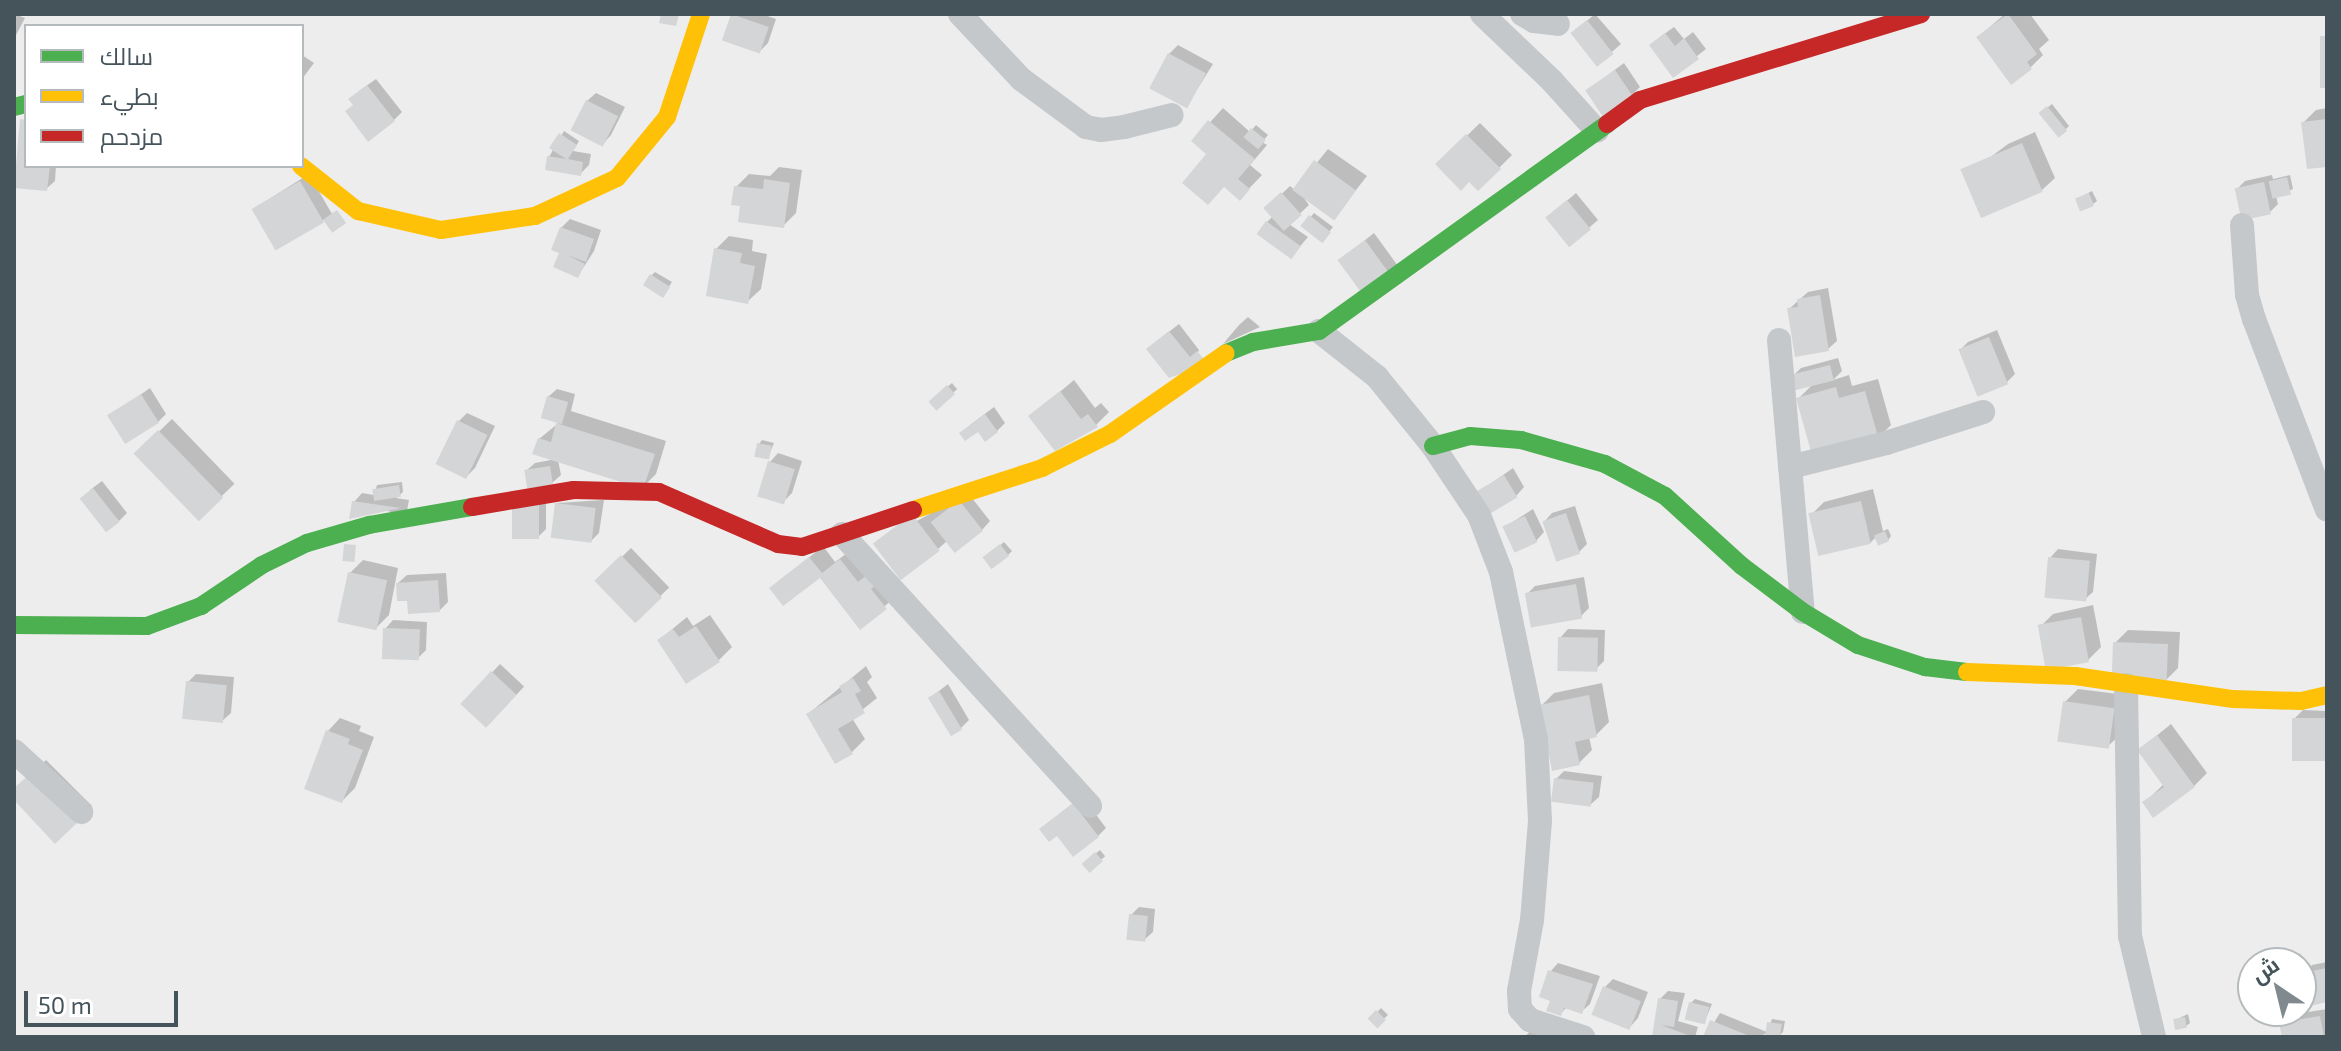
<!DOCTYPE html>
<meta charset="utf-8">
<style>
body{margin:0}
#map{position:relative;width:2341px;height:1051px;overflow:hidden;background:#eeeded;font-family:"Exo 2",Cairo,sans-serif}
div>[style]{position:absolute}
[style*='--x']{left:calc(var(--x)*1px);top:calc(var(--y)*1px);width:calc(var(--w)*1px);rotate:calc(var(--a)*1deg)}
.shadow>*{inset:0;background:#0003;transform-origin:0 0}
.building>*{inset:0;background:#d4d5d6;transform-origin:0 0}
.street>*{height:24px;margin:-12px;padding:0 12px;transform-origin:12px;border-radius:12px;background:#c4c8ca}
.fast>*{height:18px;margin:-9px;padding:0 9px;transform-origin:9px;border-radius:9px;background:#4caf50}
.slow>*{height:18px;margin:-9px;padding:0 9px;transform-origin:9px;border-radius:9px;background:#ffc107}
.jam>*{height:18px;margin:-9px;padding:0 9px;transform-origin:9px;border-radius:9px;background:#c62828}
span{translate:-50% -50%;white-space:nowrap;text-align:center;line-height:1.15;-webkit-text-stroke:6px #fff;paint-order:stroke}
.frame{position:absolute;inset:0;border:16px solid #45535a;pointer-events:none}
.legend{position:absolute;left:24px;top:24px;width:280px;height:144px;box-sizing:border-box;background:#fff;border:2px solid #b5babd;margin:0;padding:10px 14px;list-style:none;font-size:24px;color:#45535a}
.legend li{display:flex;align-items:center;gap:16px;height:40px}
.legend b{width:40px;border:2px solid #b5babd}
.north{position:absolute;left:2237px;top:947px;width:80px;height:80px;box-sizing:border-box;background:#fff;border:2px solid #b5babd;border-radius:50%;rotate:325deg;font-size:22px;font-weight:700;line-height:32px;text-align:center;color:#45535a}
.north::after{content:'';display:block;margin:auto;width:28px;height:36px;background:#80898d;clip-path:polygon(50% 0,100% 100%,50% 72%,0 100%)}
.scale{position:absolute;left:24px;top:991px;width:154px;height:36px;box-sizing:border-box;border:4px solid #45535a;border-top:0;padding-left:10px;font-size:24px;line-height:28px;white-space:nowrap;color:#45535a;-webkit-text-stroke:6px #fff;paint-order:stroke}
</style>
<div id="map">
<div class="shadow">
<div style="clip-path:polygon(14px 14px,25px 18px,14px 39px)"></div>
<div style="clip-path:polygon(762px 14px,776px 19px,768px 43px,760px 51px,732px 15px)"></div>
<div style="clip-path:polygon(1595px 14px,1621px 44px,1598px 64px,1582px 25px)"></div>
<div style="clip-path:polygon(2005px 14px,2030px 14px,2049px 40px,2039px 49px,2043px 55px,2030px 68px,1978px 37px)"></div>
<div style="clip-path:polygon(1674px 27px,1684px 39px,1693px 32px,1706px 49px,1673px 75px,1660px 37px)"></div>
<div style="clip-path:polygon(1178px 45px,1213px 64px,1186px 107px,1169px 54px)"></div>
<div style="clip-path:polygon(302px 55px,314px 63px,302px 79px)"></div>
<div style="clip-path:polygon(1624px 63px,1640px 87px,1632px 95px,1588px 90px)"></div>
<div style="clip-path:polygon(376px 79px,402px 112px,394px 120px,354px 105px,359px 91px)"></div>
<div style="clip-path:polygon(596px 93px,625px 107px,611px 135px,603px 144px,587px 101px)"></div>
<div style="clip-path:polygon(2052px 104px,2069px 126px,2065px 130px,2041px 113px)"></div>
<div style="clip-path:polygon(1223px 108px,1250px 132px,1256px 125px,1268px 135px,1262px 142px,1267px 145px,1250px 165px,1262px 175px,1240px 198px,1209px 154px,1194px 140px)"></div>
<div style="clip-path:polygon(2327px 108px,2327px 165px,2303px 123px,2316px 110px)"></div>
<div style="clip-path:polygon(22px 120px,26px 166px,56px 166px,55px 181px,46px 189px,14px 186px)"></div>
<div style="clip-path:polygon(1480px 123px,1512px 155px,1478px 189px,1469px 180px,1438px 164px)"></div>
<div style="clip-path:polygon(564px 131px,579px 141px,573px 151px,591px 154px,589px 165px,580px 174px,549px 157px)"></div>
<div style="clip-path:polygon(2035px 132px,2055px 178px,2042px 190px,1983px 217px,1965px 176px,2008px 144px)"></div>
<div style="clip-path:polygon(1328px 149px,1367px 176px,1334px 218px,1301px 194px,1309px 205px,1289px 224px,1308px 237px,1291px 257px,1267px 222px,1273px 216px,1266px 209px,1290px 186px,1295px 190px)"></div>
<div style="clip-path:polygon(779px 167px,802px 170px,796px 213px,783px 226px,742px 204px,736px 187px,749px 174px,770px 176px)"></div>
<div style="clip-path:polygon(309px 174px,332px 214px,322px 221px,253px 209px)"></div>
<div style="clip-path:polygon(2272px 175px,2273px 179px,2290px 175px,2293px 189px,2276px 196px,2278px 204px,2270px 212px,2237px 189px,2245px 181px)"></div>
<div style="clip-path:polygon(2092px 191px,2097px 201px,2093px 204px,2077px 199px)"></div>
<div style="clip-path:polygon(1576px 193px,1598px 220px,1569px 245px,1556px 210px)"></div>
<div style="clip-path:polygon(1314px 213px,1333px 227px,1325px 237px,1303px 226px)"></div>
<div style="clip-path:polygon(570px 219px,601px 230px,594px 251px,578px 276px,565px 252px,561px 228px)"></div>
<div style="clip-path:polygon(1374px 233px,1398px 266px,1390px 274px,1340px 260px)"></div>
<div style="clip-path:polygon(729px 236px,753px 240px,752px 251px,767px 254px,761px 289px,748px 301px,716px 249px)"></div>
<div style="clip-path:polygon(655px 272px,672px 282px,666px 291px,651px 276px)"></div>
<div style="clip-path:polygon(1828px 288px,1837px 341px,1828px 349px,1789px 309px,1808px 292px)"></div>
<div style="clip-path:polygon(1248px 317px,1260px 327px,1223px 344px,1239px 325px)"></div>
<div style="clip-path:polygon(1179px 324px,1199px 350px,1188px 376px,1157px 341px)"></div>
<div style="clip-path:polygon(1997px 330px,2015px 374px,2007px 382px,1960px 350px,1968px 342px)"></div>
<div style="clip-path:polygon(1838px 358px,1842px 371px,1833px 380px,1849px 375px,1852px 386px,1878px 379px,1891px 425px,1878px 438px,1798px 399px,1812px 385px,1793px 376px,1801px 368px)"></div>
<div style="clip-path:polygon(1074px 380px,1095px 408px,1101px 403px,1109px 412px,1096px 425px,1030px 417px)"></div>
<div style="left:952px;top:383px;width:8px;height:28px;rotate:50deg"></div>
<div style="clip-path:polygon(150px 388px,166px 414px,158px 422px,110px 416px)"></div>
<div style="clip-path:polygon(557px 389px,575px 394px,571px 411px,666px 441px,656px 474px,643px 487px,558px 460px,561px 475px,552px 483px,526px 471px,535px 463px,556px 459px,539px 439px,561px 421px,548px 397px)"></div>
<div style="clip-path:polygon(994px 407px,1005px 423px,997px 431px,970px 425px)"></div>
<div style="clip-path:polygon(467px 413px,495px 426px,475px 468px,467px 476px,459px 421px)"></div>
<div style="left:172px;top:419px;width:90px;height:50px;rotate:46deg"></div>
<div style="clip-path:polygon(762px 440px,774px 443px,768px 457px,759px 444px)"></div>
<div style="clip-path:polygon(778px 453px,802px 461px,792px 493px,783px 502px,770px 462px)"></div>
<div style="clip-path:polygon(1513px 468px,1524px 487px,1516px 496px,1476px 494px)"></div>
<div style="clip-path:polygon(102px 481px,127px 513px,119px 521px,90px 490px)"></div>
<div style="clip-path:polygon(402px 482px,403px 492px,396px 498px,409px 500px,406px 516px,354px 502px,362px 493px,374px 495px,377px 485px)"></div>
<div style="clip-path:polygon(1873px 489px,1883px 531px,1888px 529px,1891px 536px,1888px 540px,1876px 537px,1870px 543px,1811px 515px,1824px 502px)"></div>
<div style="clip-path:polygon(968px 493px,990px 521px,982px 530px,947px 541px,938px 549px,875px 544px)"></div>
<div style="clip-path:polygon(522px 497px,546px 497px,546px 529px,537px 538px)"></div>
<div style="clip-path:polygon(604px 500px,599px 533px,591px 541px,557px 503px)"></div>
<div style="clip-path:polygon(1575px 506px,1587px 544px,1579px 552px,1544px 522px,1552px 513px)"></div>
<div style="clip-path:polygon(1533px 509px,1544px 532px,1536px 541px,1505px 527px)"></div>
<div style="clip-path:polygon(1004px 542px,1012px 551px,1008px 555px,990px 554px)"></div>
<div style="clip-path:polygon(823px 546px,835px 562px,854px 548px,899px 594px,860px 627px,821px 575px,772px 588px)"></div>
<div style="left:631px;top:548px;width:55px;height:47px;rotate:46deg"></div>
<div style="clip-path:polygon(2058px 549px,2097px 554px,2093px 592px,2084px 600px,2050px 558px)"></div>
<div style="clip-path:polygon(363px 560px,398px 568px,389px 615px,376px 628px,350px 573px)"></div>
<div style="clip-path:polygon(446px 573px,448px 602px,439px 611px,409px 599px,398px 583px,407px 575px)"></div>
<div style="clip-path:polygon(1584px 577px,1589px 608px,1581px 616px,1527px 594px,1535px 586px)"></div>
<div style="clip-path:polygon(2093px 605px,2101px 647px,2088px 660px,2040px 627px,2053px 614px)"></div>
<div style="clip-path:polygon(710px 615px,732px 647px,719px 660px,659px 640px,687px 617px,693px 626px)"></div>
<div style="clip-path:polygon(393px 620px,427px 622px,426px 650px,418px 658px,385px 629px)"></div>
<div style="clip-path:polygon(1568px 629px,1605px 630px,1604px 661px,1596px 669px,1560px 638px)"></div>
<div style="clip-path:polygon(2128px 630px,2180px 632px,2178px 668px,2165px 681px,2115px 643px)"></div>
<div style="left:500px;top:664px;width:33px;height:54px;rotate:43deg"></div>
<div style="clip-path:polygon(866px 666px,872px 677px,867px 682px,877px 698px,852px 718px,865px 739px,852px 752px,808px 714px)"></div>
<div style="clip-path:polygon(196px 674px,234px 677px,231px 713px,222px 721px,188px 682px)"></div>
<div style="clip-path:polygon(1602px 683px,1609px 722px,1596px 735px,1589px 737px,1592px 750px,1579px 763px,1541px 706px,1554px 693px)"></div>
<div style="clip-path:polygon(948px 684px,969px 720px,961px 728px,930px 698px)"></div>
<div style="clip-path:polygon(2078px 689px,2126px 695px,2121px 734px,2108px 746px,2065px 702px)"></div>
<div style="clip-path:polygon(2303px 710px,2327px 711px,2327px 759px,2294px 719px)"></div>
<div style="clip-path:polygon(340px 718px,361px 726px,359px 731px,374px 737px,355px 788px,342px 801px,328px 731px)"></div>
<div style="clip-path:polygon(2171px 724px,2207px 773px,2194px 786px,2145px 802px,2164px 784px,2139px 750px)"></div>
<div style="clip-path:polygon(46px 760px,92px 806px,79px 819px,14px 797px,14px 791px)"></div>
<div style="clip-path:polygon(1564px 771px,1602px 776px,1599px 797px,1590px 805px,1556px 779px)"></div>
<div style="clip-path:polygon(1082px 796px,1106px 828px,1098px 836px,1041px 829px)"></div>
<div style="left:1100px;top:850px;width:8px;height:21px;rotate:50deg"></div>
<div style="clip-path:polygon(1139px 907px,1155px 909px,1153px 932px,1144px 940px,1131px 915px)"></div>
<div style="clip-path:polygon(2327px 962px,2327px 1000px,2301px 1006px,2304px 974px,2312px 965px)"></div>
<div style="clip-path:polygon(1558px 963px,1600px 976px,1590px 1004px,1581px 1012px,1567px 1007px,1560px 1014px,1552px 999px,1550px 972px)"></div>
<div style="clip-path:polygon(1613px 979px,1648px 992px,1638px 1018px,1630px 1027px,1605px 987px)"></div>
<div style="clip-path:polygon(1668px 991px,1685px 993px,1678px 1021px,1698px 1027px,1695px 1037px,1654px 1037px,1660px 999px)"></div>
<div style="clip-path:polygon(1695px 999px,1712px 1004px,1704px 1023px,1691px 1003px)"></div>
<div style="clip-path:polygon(1381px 1008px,1388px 1015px,1377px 1025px,1371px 1019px)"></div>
<div style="clip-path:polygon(2327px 1009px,2327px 1037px,2284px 1037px,2281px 1023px,2289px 1015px)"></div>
<div style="clip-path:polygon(1720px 1013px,1767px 1032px,1772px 1019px,1785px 1021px,1783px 1032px,1780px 1035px,1764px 1034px,1762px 1037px,1705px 1037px)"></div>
<div style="clip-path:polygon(2188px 1014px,2190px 1023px,2186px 1026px,2175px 1020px)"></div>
<div style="clip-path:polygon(1539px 1020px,1569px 1037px,1525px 1037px)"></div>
</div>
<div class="building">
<div style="clip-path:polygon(661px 14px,679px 14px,676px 26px,659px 23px)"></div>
<div style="left:731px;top:14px;width:40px;height:28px;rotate:19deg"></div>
<div style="clip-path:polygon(2008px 14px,2037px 54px,2027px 62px,2032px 69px,2011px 85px,1976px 37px)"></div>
<div style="left:1587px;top:20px;width:43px;height:21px;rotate:52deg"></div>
<div style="clip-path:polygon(1665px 33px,1675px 46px,1684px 38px,1699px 59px,1673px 78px,1649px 45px)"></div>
<div style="left:2320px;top:36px;width:7px;height:52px"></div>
<div style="left:1168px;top:53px;width:43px;height:40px;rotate:28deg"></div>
<div style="left:1615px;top:70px;width:32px;height:36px;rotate:56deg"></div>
<div style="clip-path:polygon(367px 85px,395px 121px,368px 142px,345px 111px,353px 105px,348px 99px)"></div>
<div style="left:586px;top:100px;width:36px;height:34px;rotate:27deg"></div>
<div style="left:2047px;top:106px;width:32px;height:11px;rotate:51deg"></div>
<div style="clip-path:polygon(20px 119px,26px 120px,26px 166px,50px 166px,47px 191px,14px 188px)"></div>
<div style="clip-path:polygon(2327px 119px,2327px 167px,2307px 169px,2301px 122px)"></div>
<div style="clip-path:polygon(1208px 120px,1255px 159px,1238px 179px,1250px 189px,1240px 201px,1224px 187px,1208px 205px,1182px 183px,1206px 154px,1191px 141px)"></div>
<div style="left:1251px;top:128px;width:19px;height:12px;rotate:39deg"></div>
<div style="clip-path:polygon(559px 133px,577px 145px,568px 159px,583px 162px,581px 176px,545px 170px,547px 156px,566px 159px,549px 148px)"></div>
<div style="clip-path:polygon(1466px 134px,1501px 169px,1478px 191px,1469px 182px,1461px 191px,1435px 164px)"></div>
<div style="left:2022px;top:143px;width:53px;height:67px;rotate:67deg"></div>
<div style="left:1314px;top:160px;width:52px;height:37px;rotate:36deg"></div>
<div style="left:2287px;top:177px;width:18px;height:19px;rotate:77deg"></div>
<div style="clip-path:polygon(764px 179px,790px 183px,784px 228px,738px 222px,740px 206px,731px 205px,734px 186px,763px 189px)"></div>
<div style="left:300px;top:181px;width:48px;height:56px;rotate:60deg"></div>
<div style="left:2264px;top:182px;width:33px;height:30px;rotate:78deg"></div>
<div style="left:1281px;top:192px;width:31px;height:24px;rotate:48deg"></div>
<div style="left:2089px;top:193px;width:14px;height:15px;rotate:69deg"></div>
<div style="left:1567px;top:200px;width:38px;height:28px;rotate:51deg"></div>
<div style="left:337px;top:210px;width:16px;height:17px;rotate:55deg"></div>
<div style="left:1309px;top:215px;width:28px;height:14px;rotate:38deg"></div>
<div style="left:1266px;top:221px;width:43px;height:16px;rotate:36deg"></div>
<div style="clip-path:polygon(560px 227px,594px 239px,586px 262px,567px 255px,585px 264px,578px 278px,553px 267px,559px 253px,551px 250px)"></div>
<div style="left:1365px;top:240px;width:44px;height:34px;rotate:54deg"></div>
<div style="clip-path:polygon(714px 248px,742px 253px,740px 263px,755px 266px,748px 304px,706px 296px)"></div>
<div style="left:650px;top:274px;width:24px;height:13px;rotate:33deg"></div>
<div style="clip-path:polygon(1820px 295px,1829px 351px,1795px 357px,1787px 308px,1798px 307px,1797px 299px)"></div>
<div style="clip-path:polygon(1169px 331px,1190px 357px,1197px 351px,1208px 364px,1169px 378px,1146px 349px)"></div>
<div style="left:1989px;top:337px;width:51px;height:33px;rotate:68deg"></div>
<div style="left:1830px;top:365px;width:16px;height:41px;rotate:76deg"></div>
<div style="left:947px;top:385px;width:12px;height:25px;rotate:48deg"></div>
<div style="clip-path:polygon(1836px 387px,1839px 398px,1865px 391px,1879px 440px,1813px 459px,1796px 398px)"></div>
<div style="clip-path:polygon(1060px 391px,1081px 419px,1088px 414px,1098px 427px,1055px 451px,1028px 416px)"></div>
<div style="left:141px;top:394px;width:34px;height:40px;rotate:58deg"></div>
<div style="left:547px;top:396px;width:22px;height:23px;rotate:16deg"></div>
<div style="clip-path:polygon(985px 414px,998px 432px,985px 442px,978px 432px,965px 441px,959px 433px)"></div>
<div style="left:457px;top:420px;width:34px;height:49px;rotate:26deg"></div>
<div style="clip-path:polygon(556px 423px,655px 454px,643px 489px,532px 454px,538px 438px,551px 442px)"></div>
<div style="left:158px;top:430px;width:94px;height:34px;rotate:46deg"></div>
<div style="left:757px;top:443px;width:15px;height:14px;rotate:11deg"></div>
<div style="left:768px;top:461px;width:28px;height:37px;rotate:17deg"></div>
<div style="left:550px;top:466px;width:19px;height:26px;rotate:81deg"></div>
<div style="left:1504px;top:475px;width:26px;height:36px;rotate:59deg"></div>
<div style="left:399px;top:485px;width:12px;height:27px;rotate:81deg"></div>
<div style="left:93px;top:488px;width:43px;height:17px;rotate:52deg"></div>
<div style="left:959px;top:500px;width:39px;height:36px;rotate:52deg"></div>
<div style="clip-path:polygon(352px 501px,401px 508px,349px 519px)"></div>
<div style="left:1861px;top:501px;width:44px;height:54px;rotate:77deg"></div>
<div style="left:555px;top:503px;width:41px;height:35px;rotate:7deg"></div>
<div style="left:512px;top:505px;width:27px;height:34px"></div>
<div style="left:1566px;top:513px;width:43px;height:25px;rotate:71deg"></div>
<div style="left:912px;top:514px;width:46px;height:49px;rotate:53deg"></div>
<div style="left:1525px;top:516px;width:29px;height:25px;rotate:65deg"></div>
<div style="left:1885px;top:531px;width:11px;height:12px;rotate:68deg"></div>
<div style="left:344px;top:544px;width:12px;height:17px;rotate:5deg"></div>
<div style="left:1000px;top:544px;width:15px;height:22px;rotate:53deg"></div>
<div style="left:621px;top:555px;width:59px;height:37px;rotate:46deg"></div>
<div style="clip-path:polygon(809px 557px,822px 573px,840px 559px,858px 582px,868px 574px,876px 585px,871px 589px,887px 609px,860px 630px,820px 578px,783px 606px,769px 588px)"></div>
<div style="left:2048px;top:557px;width:42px;height:41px;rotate:5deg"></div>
<div style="left:348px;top:572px;width:40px;height:51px;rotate:12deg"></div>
<div style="clip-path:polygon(438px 580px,440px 612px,408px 614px,407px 601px,397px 601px,396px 583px)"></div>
<div style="left:1576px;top:584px;width:35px;height:52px;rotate:80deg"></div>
<div style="left:2081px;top:617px;width:46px;height:44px;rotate:80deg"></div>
<div style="clip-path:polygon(696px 626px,720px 662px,686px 684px,657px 640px,673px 629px,679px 637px)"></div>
<div style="left:383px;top:628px;width:37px;height:31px;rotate:2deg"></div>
<div style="left:1558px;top:637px;width:40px;height:34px;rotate:1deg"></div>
<div style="left:2113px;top:642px;width:55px;height:39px;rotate:2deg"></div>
<div style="left:491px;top:671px;width:35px;height:45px;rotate:43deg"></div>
<div style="clip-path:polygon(853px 678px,861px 691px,855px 694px,865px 713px,838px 729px,853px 754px,835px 764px,806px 714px,842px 692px,839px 686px)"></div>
<div style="left:186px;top:681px;width:41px;height:38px;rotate:6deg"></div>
<div style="left:939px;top:691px;width:45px;height:13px;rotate:59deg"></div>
<div style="clip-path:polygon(1589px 695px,1597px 737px,1575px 742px,1580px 765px,1552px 771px,1539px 705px)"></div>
<div style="left:2063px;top:701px;width:52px;height:41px;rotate:8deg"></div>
<div style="left:2292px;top:718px;width:35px;height:43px"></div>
<div style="clip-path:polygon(326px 730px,350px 739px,348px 744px,363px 750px,342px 803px,304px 789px)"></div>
<div style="clip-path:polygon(2157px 735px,2195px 787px,2153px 818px,2142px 802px,2164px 787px,2137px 750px)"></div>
<div style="clip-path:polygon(32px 772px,80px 820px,55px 844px,14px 800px,14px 788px)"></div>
<div style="left:1554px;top:778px;width:40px;height:24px;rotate:7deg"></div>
<div style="clip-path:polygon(1073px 803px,1099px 837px,1073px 857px,1057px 836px,1049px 842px,1039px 829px)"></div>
<div style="left:1095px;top:852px;width:12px;height:18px;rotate:48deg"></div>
<div style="left:1129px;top:914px;width:19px;height:26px;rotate:6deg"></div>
<div style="clip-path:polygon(2327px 968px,2327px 1002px,2301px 1008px,2301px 987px,2305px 986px,2302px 973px)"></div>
<div style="clip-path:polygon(1548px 970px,1593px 984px,1582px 1014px,1564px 1008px,1561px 1016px,1546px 1011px,1550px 1001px,1539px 997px)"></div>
<div style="left:1603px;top:986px;width:41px;height:31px;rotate:22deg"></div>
<div style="clip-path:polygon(1658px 998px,1678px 1001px,1674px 1027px,1661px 1025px,1693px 1037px,1652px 1037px)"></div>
<div style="left:1689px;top:1002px;width:21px;height:18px;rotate:14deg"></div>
<div style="left:1376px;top:1010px;width:14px;height:12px;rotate:45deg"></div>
<div style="clip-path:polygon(2320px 1016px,2324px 1037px,2282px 1037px,2279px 1023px)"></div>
<div style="left:2185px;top:1017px;width:11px;height:12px;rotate:80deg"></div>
<div style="clip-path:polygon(1710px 1020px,1752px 1037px,1703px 1037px)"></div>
<div style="left:1767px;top:1022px;width:15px;height:14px;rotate:8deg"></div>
</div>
<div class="street">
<div style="--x:960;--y:14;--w:89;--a:46.8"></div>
<div style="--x:1021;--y:79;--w:81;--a:36.4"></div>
<div style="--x:1086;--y:127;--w:15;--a:11"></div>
<div style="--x:1101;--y:130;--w:23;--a:-7"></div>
<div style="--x:1124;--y:127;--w:49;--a:-14"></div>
<div style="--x:1482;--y:14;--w:97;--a:43.7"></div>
<div style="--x:1552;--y:81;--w:67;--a:48"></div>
<div style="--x:1522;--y:14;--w:14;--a:30"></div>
<div style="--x:1534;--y:21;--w:24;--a:7"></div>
<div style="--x:2242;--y:225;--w:70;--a:85.9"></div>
<div style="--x:2247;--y:295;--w:25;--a:74"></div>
<div style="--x:2254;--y:319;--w:204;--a:69.1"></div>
<div style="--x:1319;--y:331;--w:74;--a:38.4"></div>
<div style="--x:1377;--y:377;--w:89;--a:50.9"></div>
<div style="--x:1433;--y:446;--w:83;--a:56.3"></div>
<div style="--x:1479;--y:515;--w:61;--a:68.9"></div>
<div style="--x:1501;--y:572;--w:171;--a:78.2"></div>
<div style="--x:1536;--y:739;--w:82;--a:87.2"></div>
<div style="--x:1540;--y:821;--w:99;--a:94.6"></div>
<div style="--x:1532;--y:920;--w:72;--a:100.4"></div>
<div style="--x:1519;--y:991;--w:18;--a:87"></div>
<div style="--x:1520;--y:1009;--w:15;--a:48"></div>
<div style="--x:1530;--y:1020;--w:56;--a:17.8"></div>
<div style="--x:1779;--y:340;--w:273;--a:85"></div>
<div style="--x:1790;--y:467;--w:99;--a:-14"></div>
<div style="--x:1886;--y:443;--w:102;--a:-17.7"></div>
<div style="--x:842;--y:534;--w:368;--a:47.6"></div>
<div style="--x:2126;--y:685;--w:251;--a:89.1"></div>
<div style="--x:2130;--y:936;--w:104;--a:76.6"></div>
<div style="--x:14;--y:751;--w:91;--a:42.3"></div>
</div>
<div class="fast">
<div style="--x:14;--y:107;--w:12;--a:-14"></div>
<div style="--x:1226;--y:353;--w:29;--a:-22"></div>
<div style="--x:1253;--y:342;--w:67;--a:-9.5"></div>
<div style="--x:1319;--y:331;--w:355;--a:-35.7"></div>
<div style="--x:1433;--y:446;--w:38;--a:-15"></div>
<div style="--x:1470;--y:436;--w:51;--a:4.5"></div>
<div style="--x:1521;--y:440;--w:87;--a:15.9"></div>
<div style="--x:1605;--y:464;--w:68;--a:28.1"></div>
<div style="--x:1665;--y:496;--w:104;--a:42.3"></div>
<div style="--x:1742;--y:566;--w:76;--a:37"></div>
<div style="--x:1803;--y:612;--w:64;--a:31"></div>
<div style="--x:1858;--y:645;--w:71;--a:18.2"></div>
<div style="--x:1925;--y:667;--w:42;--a:6.8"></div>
<div style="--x:14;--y:625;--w:133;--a:0.4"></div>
<div style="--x:147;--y:626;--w:58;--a:-20.3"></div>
<div style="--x:201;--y:606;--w:73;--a:-33.9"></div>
<div style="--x:262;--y:565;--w:50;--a:-26.1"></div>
<div style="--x:307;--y:543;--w:65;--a:-16.2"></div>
<div style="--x:369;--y:525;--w:105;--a:-9.9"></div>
</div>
<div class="slow">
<div style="--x:301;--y:166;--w:73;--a:38.3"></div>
<div style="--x:358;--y:211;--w:85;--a:12.9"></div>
<div style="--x:441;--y:230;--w:95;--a:-8.5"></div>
<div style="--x:535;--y:216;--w:90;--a:-24.9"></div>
<div style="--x:617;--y:178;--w:79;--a:-50.7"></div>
<div style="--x:667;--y:117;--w:108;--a:-71.7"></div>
<div style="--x:913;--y:510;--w:136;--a:-18"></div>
<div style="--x:1042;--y:468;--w:76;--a:-26.6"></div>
<div style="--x:1110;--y:434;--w:141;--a:-34.9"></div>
<div style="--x:1967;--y:672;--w:108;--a:2.1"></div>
<div style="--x:2075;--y:676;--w:160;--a:8.3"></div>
<div style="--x:2233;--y:699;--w:68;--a:1.7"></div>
<div style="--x:2301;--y:701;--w:27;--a:-13"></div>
</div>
<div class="jam">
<div style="--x:1607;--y:124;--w:41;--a:-36"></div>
<div style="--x:1640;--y:100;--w:294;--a:-17"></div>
<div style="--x:472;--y:507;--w:103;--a:-9.5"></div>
<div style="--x:574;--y:490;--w:85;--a:1.3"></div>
<div style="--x:659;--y:492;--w:130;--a:23.6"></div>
<div style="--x:778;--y:544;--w:24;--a:7"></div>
<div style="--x:802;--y:547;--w:117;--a:-18.4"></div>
</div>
<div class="frame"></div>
<ul class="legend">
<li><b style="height:10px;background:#4caf50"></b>سالك</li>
<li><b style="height:10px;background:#ffc107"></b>بطيء</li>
<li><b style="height:10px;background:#c62828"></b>مزدحم</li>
</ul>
<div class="north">ش</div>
<div class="scale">50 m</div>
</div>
